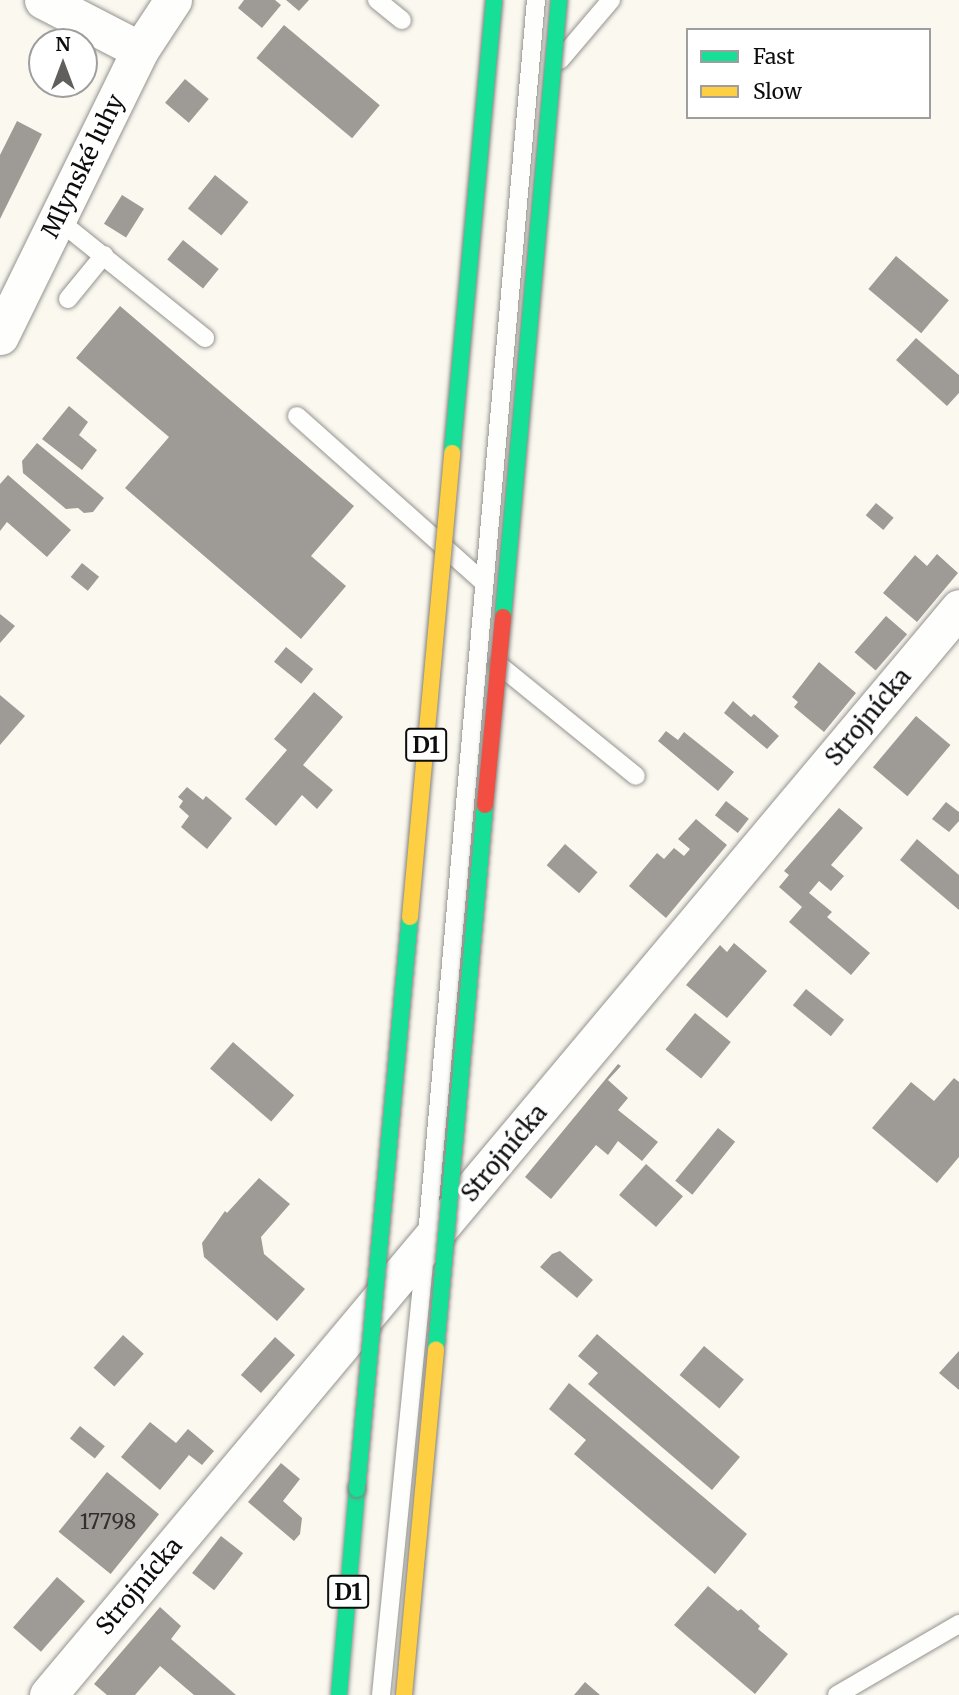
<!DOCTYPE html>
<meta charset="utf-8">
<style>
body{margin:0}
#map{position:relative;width:959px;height:1695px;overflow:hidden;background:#fbf8f0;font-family:Merriweather,serif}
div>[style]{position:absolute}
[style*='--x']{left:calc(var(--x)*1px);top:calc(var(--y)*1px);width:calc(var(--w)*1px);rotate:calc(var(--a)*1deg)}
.building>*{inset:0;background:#9e9b96;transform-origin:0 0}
.roads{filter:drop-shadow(0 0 2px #94938f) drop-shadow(0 0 2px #94938f)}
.lane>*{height:18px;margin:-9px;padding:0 9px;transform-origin:9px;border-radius:9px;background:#fefefd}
.street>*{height:37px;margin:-18.5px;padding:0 18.5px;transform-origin:18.5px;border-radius:18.5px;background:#fefefd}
.fast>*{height:16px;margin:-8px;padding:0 8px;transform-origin:8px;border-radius:8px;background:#16e098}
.bridges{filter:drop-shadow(0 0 2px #81807c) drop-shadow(0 0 2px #81807c)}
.fast-bridge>*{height:16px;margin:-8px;padding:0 8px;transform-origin:8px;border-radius:8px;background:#16e098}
.slow-bridge>*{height:16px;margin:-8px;padding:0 8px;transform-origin:8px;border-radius:8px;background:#ffcf43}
.jam-bridge>*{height:16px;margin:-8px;padding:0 8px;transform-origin:8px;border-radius:8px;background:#f24e42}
span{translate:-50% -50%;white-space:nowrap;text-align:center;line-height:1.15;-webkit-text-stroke:7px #fff;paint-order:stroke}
.number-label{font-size:21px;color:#31302f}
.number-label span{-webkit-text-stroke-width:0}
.shield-label span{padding:2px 5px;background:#fff;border:2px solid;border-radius:5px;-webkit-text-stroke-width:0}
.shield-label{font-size:23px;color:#0d0d0d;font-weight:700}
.street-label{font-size:24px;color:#0d0d0d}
.legend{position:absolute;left:686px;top:28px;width:245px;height:91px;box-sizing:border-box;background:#fff;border:2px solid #9e9e9e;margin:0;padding:9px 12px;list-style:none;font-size:21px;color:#0d0d0d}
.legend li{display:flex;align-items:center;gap:14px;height:35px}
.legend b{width:35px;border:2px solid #9e9e9e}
.north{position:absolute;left:28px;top:28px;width:70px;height:70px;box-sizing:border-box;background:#fff;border:2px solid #9e9e9e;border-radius:50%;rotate:0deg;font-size:19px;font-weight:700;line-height:28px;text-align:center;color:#0d0d0d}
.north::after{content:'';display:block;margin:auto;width:24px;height:32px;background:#605f5c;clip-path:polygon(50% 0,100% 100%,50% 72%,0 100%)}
</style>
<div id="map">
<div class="building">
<div style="clip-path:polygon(244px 0,275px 0,281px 5px,262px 28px,238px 8px)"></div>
<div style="clip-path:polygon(286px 0,309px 0,299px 11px)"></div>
<div style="left:284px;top:25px;width:125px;height:43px;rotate:40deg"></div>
<div style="left:185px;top:79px;width:31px;height:31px;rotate:40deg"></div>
<div style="clip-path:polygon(17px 121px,42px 134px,0 219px,0 155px)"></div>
<div style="left:215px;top:175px;width:43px;height:43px;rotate:39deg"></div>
<div style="left:122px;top:195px;width:26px;height:34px;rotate:32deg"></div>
<div style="left:183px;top:240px;width:46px;height:25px;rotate:39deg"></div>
<div style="left:896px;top:256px;width:69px;height:43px;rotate:40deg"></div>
<div style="clip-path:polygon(120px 306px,354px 506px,311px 556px,346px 586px,301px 639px,125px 488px,169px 437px,76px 358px)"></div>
<div style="clip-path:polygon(916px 338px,959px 375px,959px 393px,947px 406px,896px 360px)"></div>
<div style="clip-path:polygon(69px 406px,88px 422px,79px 435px,97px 450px,82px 470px,42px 439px)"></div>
<div style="clip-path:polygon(37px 443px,104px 498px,93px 512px,84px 513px,78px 508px,66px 509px,23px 473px,22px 461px)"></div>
<div style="clip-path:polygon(8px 475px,71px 530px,47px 557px,7px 522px,0 531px,0 484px)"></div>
<div style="left:876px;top:503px;width:23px;height:16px;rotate:40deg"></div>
<div style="clip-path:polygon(937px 554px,958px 573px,917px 622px,883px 593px,915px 555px,927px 566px)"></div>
<div style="left:82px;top:563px;width:22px;height:18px;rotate:39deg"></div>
<div style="clip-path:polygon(0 614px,15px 626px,0 643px)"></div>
<div style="left:886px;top:616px;width:28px;height:48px;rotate:41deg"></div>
<div style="left:286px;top:647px;width:35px;height:19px;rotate:39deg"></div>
<div style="clip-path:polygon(819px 662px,856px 693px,824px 732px,794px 707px,798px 702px,792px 697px)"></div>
<div style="clip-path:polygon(314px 692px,343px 717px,303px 765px,333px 790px,317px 809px,302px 795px,276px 826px,245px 799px,287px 750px,274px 739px)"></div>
<div style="clip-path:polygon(0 695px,25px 716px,0 745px)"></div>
<div style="clip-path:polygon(733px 701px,751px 717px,754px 714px,779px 736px,767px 749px,724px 713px)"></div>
<div style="left:916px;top:716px;width:45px;height:67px;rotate:40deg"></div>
<div style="clip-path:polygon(666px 731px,678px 740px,684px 732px,734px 772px,718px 791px,658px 741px)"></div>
<div style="clip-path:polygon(187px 787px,203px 800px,206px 796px,232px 818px,207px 849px,181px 827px,189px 816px,179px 807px,183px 801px,178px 797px)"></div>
<div style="left:726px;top:801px;width:29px;height:18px;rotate:38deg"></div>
<div style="clip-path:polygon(946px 802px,959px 812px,959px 821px,949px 832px,932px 819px)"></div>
<div style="clip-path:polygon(839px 808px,863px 828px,831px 865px,844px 876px,831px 891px,819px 881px,809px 893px,832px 912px,827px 917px,870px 953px,851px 975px,789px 922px,802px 907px,779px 887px,789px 875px,784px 871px)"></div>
<div style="clip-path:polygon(696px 819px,727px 845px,666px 918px,629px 886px,657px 853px,664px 859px,674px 848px,684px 856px,690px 849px,678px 839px)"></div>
<div style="clip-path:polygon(917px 839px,959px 875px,959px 910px,900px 860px)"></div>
<div style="left:565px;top:844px;width:43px;height:28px;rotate:41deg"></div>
<div style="clip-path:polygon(734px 943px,767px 971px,727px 1018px,686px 985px,720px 945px,727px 952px)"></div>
<div style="left:806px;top:989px;width:49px;height:21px;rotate:39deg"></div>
<div style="left:695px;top:1013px;width:46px;height:47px;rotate:39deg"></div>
<div style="left:233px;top:1042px;width:81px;height:35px;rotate:41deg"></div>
<div style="clip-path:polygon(618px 1064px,621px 1066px,608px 1080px,628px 1098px,618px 1110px,658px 1142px,642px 1161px,618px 1141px,608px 1155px,596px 1145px,551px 1199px,525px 1177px)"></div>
<div style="clip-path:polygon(954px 1078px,959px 1082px,959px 1157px,937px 1183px,872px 1128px,911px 1082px,934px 1101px)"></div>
<div style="left:718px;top:1128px;width:22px;height:68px;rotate:39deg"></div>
<div style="left:646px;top:1164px;width:49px;height:41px;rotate:41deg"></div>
<div style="clip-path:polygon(259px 1178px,290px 1204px,261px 1237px,264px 1254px,305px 1289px,277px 1321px,204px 1257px,202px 1243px,225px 1211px,227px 1213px)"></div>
<div style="clip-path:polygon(560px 1251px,593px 1280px,577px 1298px,540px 1267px,552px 1254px)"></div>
<div style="clip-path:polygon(597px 1334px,740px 1457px,712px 1490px,588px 1384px,598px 1373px,578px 1356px)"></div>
<div style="left:123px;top:1335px;width:28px;height:44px;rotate:42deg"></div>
<div style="left:275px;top:1337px;width:27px;height:51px;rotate:42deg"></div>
<div style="left:704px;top:1346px;width:52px;height:38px;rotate:40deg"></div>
<div style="clip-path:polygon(959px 1351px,959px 1390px,939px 1373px)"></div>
<div style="clip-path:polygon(569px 1383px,747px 1534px,715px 1574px,574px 1454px,586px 1440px,549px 1409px)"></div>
<div style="clip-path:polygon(150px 1422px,176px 1443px,188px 1429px,214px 1451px,202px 1465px,189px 1455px,160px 1490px,121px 1457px)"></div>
<div style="left:80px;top:1426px;width:32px;height:16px;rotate:39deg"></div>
<div style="clip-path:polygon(281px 1463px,300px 1479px,283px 1501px,302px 1518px,300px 1534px,294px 1541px,248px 1502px)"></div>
<div style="left:107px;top:1472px;width:67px;height:77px;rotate:39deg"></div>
<div style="left:221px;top:1536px;width:28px;height:47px;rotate:38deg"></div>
<div style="left:57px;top:1577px;width:37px;height:67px;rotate:41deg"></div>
<div style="clip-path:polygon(708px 1586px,738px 1611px,741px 1609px,760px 1626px,758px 1629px,788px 1654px,755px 1694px,674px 1625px)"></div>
<div style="clip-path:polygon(160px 1607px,181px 1626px,171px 1639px,236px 1695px,194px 1695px,160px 1666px,135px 1695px,107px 1695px,94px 1684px)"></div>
<div style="clip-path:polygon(585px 1682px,600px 1695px,574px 1695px)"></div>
</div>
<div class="roads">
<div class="lane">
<div style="--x:377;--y:0;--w:32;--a:39"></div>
<div style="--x:560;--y:60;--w:79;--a:-49.6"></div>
<div style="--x:57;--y:219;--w:190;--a:38.8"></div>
<div style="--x:68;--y:299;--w:57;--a:-50.7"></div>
<div style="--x:297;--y:416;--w:248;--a:41.7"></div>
<div style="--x:499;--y:665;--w:176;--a:39"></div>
<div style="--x:381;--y:1695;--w:450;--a:-84.3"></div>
<div style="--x:426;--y:1247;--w:1252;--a:-84.96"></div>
<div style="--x:837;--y:1695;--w:141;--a:-30.2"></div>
</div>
<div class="street">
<div style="--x:43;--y:0;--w:109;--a:27.3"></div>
<div style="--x:0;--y:336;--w:318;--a:-63.9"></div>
<div style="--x:140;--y:50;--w:60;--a:-56.6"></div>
<div style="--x:48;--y:1695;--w:1418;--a:-50.03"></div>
</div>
<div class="fast">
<div style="--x:339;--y:1695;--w:207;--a:-85"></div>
</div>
</div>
<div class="bridges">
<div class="fast-bridge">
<div style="--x:452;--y:453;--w:455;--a:-84.7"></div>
<div style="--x:503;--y:617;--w:620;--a:-84.81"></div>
<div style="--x:436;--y:1349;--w:546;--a:-84.85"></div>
<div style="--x:357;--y:1489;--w:574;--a:-84.71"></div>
</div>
<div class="slow-bridge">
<div style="--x:410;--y:917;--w:466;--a:-84.8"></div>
<div style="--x:404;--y:1695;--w:347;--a:-84.7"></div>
</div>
<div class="jam-bridge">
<div style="--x:485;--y:805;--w:189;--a:-84.5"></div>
</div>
</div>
<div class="number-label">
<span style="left:108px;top:1522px">17798</span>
</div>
<div class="shield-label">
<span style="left:426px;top:745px">D1</span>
<span style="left:348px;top:1592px">D1</span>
</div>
<div class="street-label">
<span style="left:83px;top:166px;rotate:-64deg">Mlynské luhy</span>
<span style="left:868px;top:717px;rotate:-50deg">Strojnícka</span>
<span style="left:504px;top:1153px;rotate:-50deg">Strojnícka</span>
<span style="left:139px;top:1586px;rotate:-50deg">Strojnícka</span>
</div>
<ul class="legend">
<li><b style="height:9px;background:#16e098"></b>Fast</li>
<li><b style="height:9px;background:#ffcf43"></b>Slow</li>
</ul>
<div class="north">N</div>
</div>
